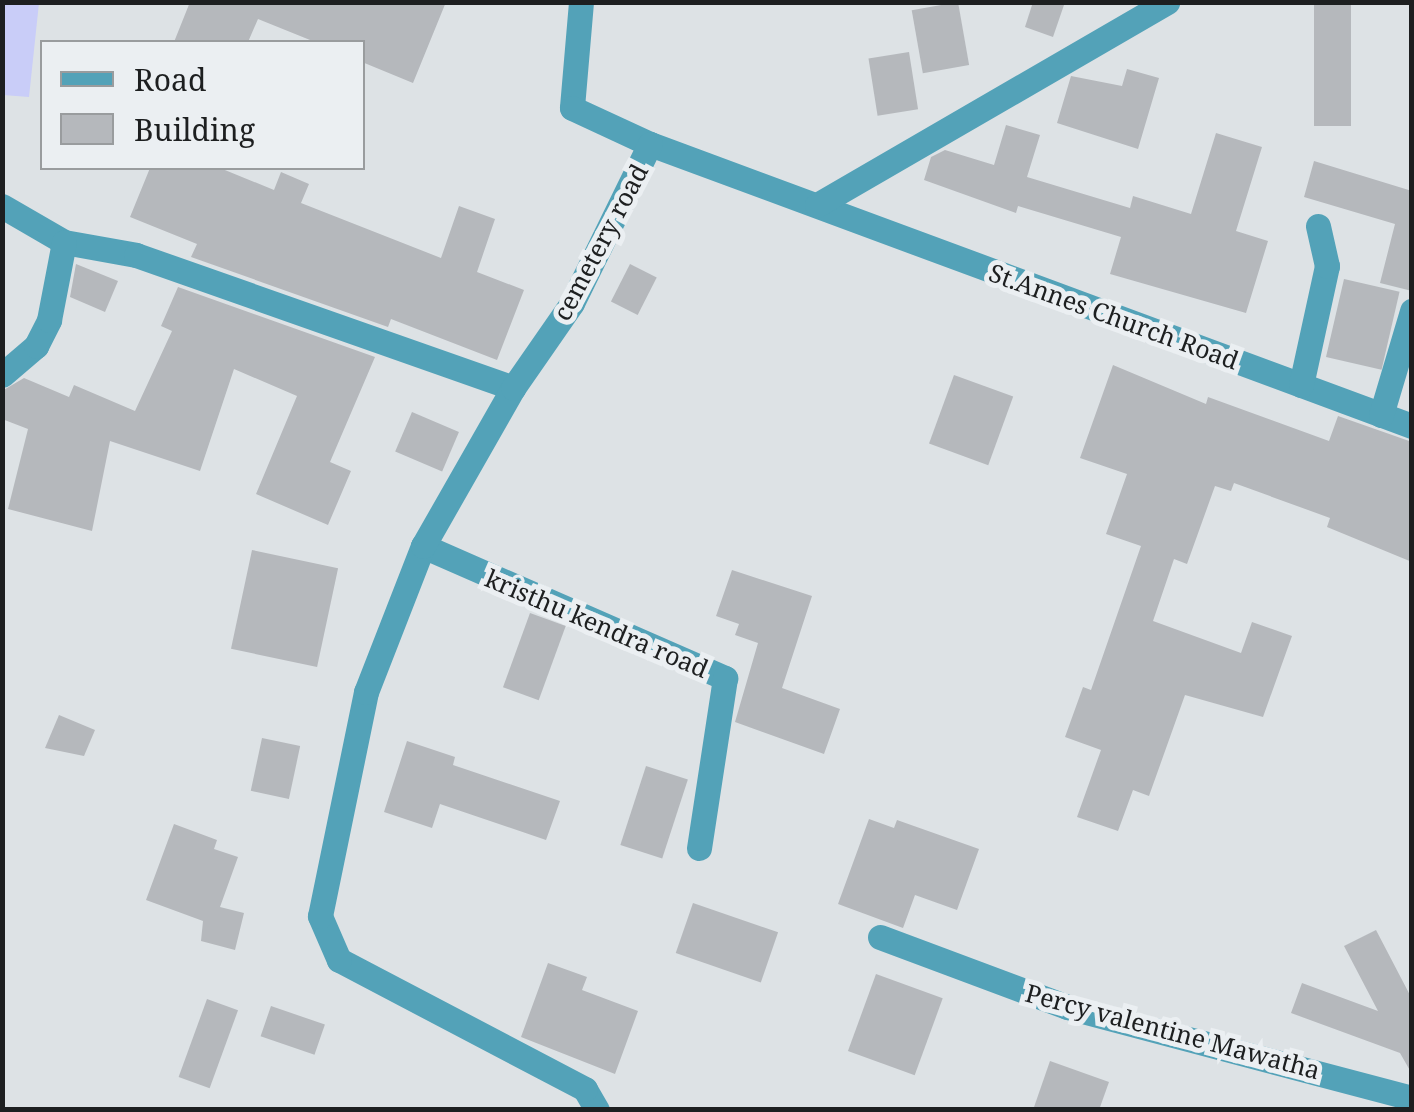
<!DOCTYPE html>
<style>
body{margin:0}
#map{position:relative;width:1414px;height:1112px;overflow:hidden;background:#dde2e5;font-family:"Noto Serif",serif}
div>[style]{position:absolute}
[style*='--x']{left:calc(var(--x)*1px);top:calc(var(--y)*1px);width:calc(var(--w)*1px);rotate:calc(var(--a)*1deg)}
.green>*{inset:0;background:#c9cdf8}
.building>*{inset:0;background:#b5b8bc;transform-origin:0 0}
.minor>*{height:25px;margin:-12.5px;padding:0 12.5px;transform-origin:12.5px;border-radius:12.5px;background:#53a2b8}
span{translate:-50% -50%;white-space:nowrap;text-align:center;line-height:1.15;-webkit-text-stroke:10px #ebeff2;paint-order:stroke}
.street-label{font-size:25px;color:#1d1f20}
.frame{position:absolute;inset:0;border:5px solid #1d1f20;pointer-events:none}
.legend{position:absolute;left:40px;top:40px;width:325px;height:130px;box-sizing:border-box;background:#ebeff2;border:2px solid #999c9e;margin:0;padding:12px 18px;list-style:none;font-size:30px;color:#1d1f20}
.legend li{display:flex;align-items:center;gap:20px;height:50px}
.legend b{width:50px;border:2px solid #999c9e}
</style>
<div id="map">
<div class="green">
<div style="clip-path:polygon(2px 3px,39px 3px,29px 97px,3px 95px)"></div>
</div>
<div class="building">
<div style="clip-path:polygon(190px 2px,446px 2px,413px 83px,362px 62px,362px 42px,315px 42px,258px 19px,248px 42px,174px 42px)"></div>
<div style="left:958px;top:2px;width:64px;height:47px;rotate:80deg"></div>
<div style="clip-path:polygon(1033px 2px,1065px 2px,1053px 37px,1025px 27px)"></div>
<div style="left:1314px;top:2px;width:37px;height:124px"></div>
<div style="left:909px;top:52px;width:58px;height:41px;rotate:81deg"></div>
<div style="clip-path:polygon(1127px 69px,1159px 78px,1138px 149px,1057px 123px,1071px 76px,1122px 86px)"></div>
<div style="clip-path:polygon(1006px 125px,1040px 135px,1027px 177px,1130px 208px,1133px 196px,1191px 214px,1216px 133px,1262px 147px,1236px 231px,1268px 241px,1246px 313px,1110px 274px,1121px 237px,1018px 206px,1016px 213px,924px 180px,931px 157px,945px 150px,994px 165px)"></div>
<div style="clip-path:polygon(1314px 161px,1412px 191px,1412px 291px,1380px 283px,1395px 224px,1304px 197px)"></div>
<div style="clip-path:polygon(150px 168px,220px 168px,274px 190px,281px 172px,309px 184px,301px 203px,441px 258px,459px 206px,495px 219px,477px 272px,524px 290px,497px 360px,391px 319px,388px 327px,191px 257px,197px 244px,130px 217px)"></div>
<div style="clip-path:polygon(76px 264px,118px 281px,105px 312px,70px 297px)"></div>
<div style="left:630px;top:264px;width:30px;height:42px;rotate:27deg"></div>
<div style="left:1344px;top:279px;width:57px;height:80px;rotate:13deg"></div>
<div style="clip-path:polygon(178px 287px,375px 357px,330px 462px,351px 471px,328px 525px,256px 494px,297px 396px,234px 369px,200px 471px,110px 441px,92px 531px,8px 509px,28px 429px,2px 419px,2px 391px,24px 378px,69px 397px,74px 385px,135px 411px,172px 331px,161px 326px)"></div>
<div style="clip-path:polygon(1113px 365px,1206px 404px,1208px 397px,1329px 441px,1338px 416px,1412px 442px,1412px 562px,1327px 527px,1330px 518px,1234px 483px,1231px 491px,1215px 486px,1187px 564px,1174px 559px,1153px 621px,1241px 653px,1252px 622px,1292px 636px,1263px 717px,1185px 695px,1149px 796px,1133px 790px,1118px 831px,1077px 817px,1101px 750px,1065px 737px,1083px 687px,1091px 690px,1141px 546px,1106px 534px,1127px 474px,1080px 458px)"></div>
<div style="left:954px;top:375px;width:63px;height:73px;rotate:20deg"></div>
<div style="left:412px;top:412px;width:51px;height:43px;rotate:23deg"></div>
<div style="left:252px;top:550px;width:88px;height:101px;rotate:12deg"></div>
<div style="clip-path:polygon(732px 570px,812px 596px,782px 688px,840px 709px,824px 754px,735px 722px,758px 643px,735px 635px,739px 624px,716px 616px)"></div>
<div style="left:530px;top:613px;width:38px;height:79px;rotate:20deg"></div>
<div style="clip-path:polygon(59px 715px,95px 730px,84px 756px,45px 748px)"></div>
<div style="left:262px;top:738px;width:39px;height:54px;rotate:12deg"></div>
<div style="clip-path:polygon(407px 741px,455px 757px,453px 765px,560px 801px,546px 840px,440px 804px,432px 828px,384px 812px)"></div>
<div style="left:646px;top:766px;width:44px;height:83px;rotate:18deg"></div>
<div style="clip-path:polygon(869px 819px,894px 828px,897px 820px,979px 849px,957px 910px,915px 895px,903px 928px,838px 904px)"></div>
<div style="clip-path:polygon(174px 824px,217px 840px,214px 849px,238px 857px,220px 907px,244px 913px,235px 950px,201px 941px,203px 921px,146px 900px)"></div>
<div style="left:693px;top:903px;width:90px;height:53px;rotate:19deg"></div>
<div style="clip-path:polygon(1376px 930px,1412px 999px,1412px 1074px,1400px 1053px,1291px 1013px,1302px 983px,1378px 1011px,1344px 946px)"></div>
<div style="clip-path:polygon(548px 963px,587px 977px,582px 990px,638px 1011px,615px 1074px,521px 1037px)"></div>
<div style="left:876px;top:974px;width:71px;height:82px;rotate:20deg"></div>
<div style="left:207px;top:999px;width:33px;height:83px;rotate:20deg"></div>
<div style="left:271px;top:1006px;width:57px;height:32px;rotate:19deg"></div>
<div style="clip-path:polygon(1050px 1061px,1109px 1082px,1099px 1110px,1033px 1110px)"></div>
</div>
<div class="minor">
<div style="--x:581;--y:2;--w:106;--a:94.9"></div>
<div style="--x:572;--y:108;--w:86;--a:24.8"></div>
<div style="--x:650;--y:144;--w:813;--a:20.31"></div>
<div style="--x:817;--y:205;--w:405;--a:-30.1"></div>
<div style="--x:2;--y:206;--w:72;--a:30.1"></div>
<div style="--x:64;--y:242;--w:73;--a:10.2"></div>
<div style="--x:136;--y:255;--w:400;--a:19.4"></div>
<div style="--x:2;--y:375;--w:45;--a:-40.5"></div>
<div style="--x:36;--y:346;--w:29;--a:-63"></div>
<div style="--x:49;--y:320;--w:79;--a:-79.1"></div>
<div style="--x:1301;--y:385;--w:122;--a:-77.7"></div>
<div style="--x:1327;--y:266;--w:41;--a:-102.7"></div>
<div style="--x:1381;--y:415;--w:109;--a:-73.4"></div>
<div style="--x:423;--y:546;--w:330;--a:23.6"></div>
<div style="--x:725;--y:678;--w:172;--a:98.7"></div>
<div style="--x:880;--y:937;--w:200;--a:20.5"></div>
<div style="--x:1067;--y:1007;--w:357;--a:14.8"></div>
<div style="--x:597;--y:1110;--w:24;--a:-120"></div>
<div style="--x:585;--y:1089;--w:278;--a:-152.3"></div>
<div style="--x:339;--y:960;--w:48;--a:-113.4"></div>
<div style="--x:320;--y:916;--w:229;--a:-78.4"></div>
<div style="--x:366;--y:692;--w:157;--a:-68.7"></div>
<div style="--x:423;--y:546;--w:182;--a:-60.3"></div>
<div style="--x:513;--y:388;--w:103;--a:-55.2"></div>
<div style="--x:572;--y:303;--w:177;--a:-63.9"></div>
</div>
<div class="street-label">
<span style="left:600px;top:242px;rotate:-62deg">cemetery road</span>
<span style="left:1114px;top:316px;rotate:20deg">St.Annes Church Road</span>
<span style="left:597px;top:623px;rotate:23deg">kristhu kendra road</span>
<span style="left:1173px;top:1031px;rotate:15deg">Percy valentine Mawatha</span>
</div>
<div class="frame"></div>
<ul class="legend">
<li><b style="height:12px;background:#53a2b8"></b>Road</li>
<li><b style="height:28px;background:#b5b8bc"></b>Building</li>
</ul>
</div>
